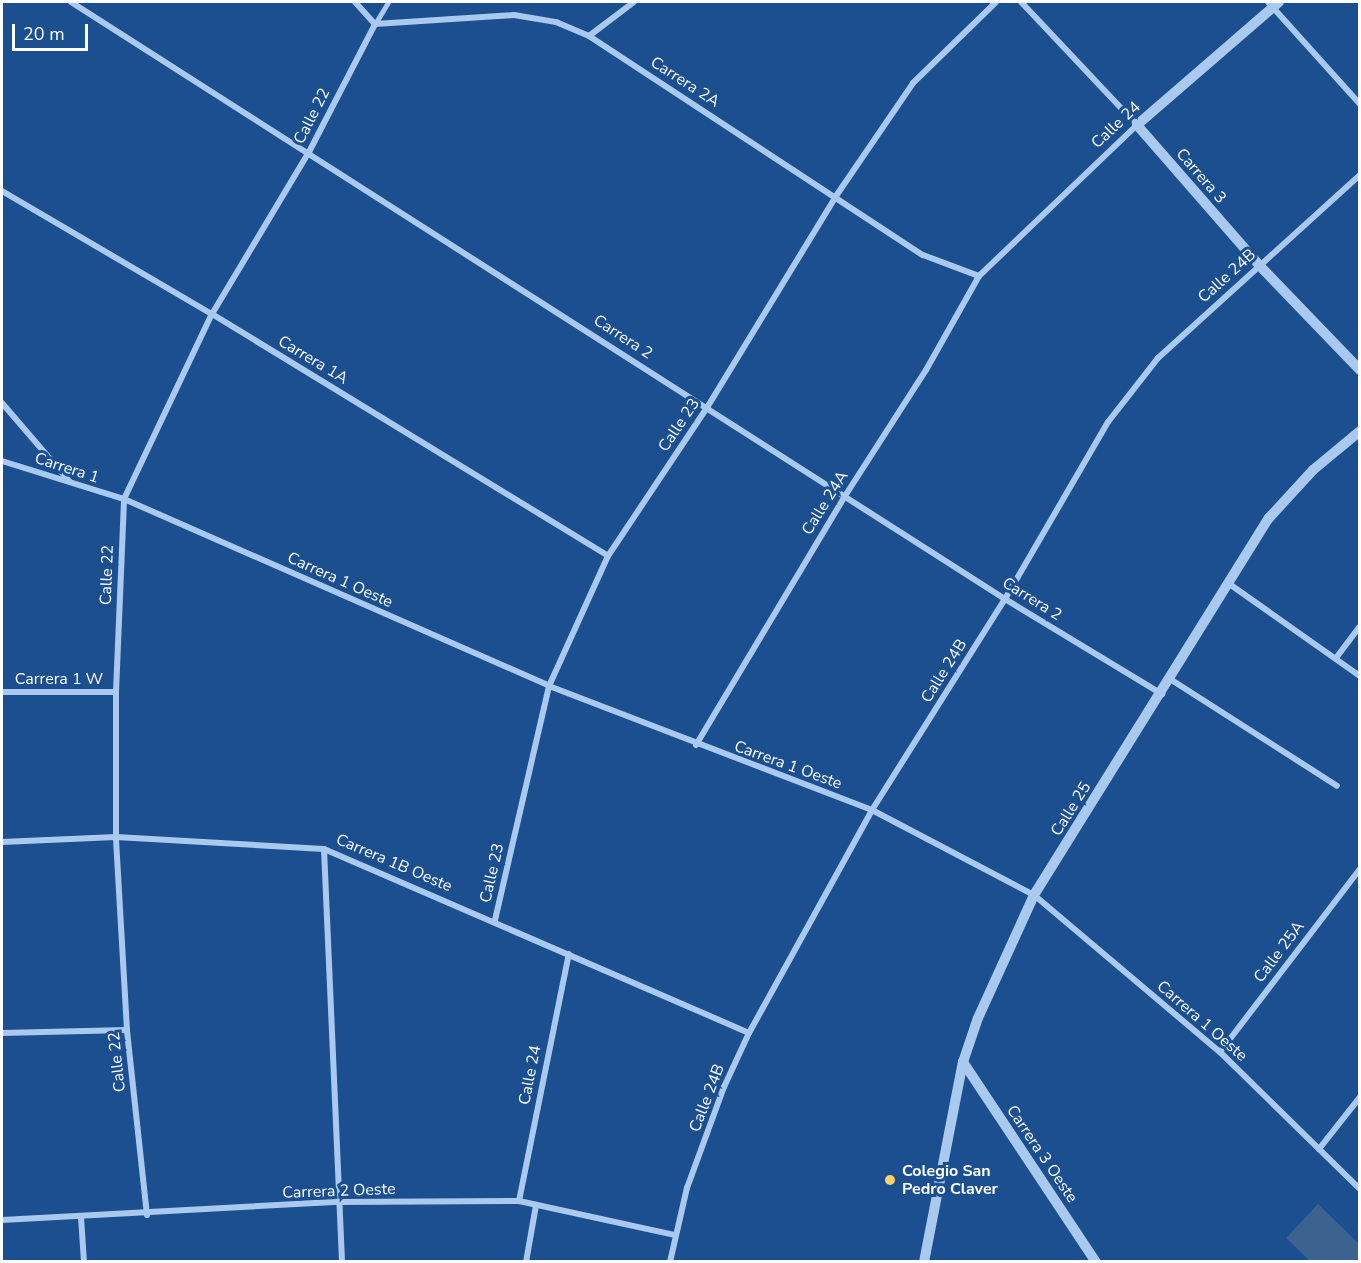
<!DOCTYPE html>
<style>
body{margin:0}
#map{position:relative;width:1361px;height:1263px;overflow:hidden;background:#1b4f8f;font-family:"Nunito Sans",sans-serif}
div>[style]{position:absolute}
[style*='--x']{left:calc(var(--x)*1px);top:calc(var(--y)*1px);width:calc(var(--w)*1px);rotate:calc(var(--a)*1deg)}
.water>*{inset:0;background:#3c6290}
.service>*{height:4.5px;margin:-2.25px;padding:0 2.25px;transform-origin:2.25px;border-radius:2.25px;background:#a9c9ee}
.minor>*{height:6px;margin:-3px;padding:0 3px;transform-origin:3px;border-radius:3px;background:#a9c9ee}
.tertiary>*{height:10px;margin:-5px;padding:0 5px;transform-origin:5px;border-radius:5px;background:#a9c9ee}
.dots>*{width:16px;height:16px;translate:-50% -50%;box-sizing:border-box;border:3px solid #1b4f8f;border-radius:50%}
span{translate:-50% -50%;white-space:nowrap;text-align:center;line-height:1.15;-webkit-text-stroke:6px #1b4f8f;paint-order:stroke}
.street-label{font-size:16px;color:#fff}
.poi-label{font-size:16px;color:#fff;font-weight:700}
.left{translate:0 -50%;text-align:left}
.frame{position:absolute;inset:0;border:3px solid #fff;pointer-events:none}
.scale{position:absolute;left:12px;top:24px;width:76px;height:27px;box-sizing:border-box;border:3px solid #fff;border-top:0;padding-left:8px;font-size:18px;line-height:21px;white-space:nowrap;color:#fff;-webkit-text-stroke:4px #1b4f8f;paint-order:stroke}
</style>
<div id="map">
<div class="water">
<div style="clip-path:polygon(1318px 1204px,1359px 1244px,1359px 1261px,1310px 1261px,1286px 1238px)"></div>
</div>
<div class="service">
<div style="--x:375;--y:24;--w:26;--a:-59"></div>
</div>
<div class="minor">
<div style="--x:71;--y:2;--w:1108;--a:32.59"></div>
<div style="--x:1005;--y:599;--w:184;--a:31.2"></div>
<div style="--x:355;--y:2;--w:30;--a:48"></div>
<div style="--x:375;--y:24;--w:139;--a:-3.7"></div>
<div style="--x:514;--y:15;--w:43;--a:9.5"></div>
<div style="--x:556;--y:22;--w:36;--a:23"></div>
<div style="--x:589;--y:36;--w:399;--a:33.3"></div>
<div style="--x:923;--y:255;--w:60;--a:20.6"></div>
<div style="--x:1268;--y:2;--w:137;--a:48"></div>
<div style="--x:589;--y:36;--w:56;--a:-37.1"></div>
<div style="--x:2;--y:191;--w:243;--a:30.4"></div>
<div style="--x:212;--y:314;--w:464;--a:31.4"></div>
<div style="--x:2;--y:403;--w:104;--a:49.3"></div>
<div style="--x:2;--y:461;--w:128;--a:17.3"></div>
<div style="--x:124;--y:499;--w:464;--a:23.7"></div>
<div style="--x:549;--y:686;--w:346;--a:21"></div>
<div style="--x:872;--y:810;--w:183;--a:27.7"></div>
<div style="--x:1034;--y:895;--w:243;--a:40.2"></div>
<div style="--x:1220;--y:1052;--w:196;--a:44.4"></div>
<div style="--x:1228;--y:583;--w:161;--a:35.2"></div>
<div style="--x:1336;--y:658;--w:40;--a:-53"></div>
<div style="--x:1170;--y:679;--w:198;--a:32.6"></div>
<div style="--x:2;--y:692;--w:114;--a:0"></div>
<div style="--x:696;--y:745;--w:290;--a:-59.1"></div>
<div style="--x:845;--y:496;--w:150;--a:-57.3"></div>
<div style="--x:926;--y:370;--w:108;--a:-60.6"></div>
<div style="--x:979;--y:276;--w:219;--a:-43.7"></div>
<div style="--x:1137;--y:125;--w:169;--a:-133.3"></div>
<div style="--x:2;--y:842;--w:114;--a:-2.5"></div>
<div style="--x:116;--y:837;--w:208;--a:3.3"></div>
<div style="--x:324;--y:849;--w:463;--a:23.4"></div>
<div style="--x:324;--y:849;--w:413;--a:87.5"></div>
<div style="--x:495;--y:920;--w:240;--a:-77"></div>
<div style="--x:549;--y:686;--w:143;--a:-65.6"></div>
<div style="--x:608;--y:556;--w:180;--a:-56.3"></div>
<div style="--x:708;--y:406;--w:246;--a:-58.6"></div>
<div style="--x:836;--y:196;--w:137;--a:-55.7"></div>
<div style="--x:913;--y:83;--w:116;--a:-44.3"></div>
<div style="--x:2;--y:1033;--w:125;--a:-1.4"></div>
<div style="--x:1220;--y:1052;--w:230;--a:-52.6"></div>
<div style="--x:1319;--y:1149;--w:66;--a:-51.7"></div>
<div style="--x:519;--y:1201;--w:252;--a:-78.6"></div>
<div style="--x:147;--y:1215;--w:186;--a:-96.2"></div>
<div style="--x:127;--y:1030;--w:193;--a:-93.3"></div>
<div style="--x:116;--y:837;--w:145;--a:-90"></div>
<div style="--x:116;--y:692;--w:193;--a:-87.6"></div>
<div style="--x:124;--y:499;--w:205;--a:-64.6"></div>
<div style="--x:212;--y:314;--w:189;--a:-59.1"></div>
<div style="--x:309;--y:152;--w:144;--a:-62.7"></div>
<div style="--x:81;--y:1217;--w:45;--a:86.2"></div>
<div style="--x:2;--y:1220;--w:337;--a:-3.1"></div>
<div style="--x:339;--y:1202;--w:180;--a:-0.3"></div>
<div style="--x:519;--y:1201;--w:160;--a:12.3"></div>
<div style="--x:526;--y:1262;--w:58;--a:-80"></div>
<div style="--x:670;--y:1262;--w:76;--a:-77.1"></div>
<div style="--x:687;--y:1188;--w:108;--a:-69.9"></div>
<div style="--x:724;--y:1087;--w:60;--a:-65.2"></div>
<div style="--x:749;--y:1033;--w:255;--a:-61.1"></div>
<div style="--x:872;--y:810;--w:249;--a:-57.8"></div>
<div style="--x:1005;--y:599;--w:205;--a:-59.8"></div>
<div style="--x:1108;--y:422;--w:81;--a:-52"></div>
<div style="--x:1158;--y:358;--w:273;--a:-42.2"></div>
</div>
<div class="tertiary">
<div style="--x:1279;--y:2;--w:188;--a:139.1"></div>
<div style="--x:1137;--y:125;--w:186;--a:48.9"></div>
<div style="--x:1259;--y:265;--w:146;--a:46.1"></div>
<div style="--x:963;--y:1062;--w:240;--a:56.4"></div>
<div style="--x:924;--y:1262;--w:204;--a:-79"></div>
<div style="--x:963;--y:1062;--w:46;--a:-71.2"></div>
<div style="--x:978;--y:1018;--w:135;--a:-65.5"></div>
<div style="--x:1034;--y:895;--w:444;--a:-58.1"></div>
<div style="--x:1269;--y:518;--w:65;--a:-47.5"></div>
<div style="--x:1313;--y:470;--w:61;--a:-39.7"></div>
</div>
<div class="dots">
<div style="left:890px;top:1180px;background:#ffd166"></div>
</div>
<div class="street-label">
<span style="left:685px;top:82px;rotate:33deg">Carrera 2A</span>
<span style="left:312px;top:116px;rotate:-63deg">Calle 22</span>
<span style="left:1116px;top:125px;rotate:-43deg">Calle 24</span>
<span style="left:1201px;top:176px;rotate:49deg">Carrera 3</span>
<span style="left:1227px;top:276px;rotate:-42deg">Calle 24B</span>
<span style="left:623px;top:337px;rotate:33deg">Carrera 2</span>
<span style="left:313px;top:360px;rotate:31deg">Carrera 1A</span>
<span style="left:679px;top:425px;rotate:-56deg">Calle 23</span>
<span style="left:67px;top:468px;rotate:18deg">Carrera 1</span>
<span style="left:825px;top:503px;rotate:-58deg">Calle 24A</span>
<span style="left:107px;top:575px;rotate:-88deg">Calle 22</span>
<span style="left:340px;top:580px;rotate:24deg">Carrera 1 Oeste</span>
<span style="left:1032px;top:599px;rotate:32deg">Carrera 2</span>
<span style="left:944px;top:671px;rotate:-58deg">Calle 24B</span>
<span style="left:59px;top:679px">Carrera 1 W</span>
<span style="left:788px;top:765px;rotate:20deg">Carrera 1 Oeste</span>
<span style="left:1071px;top:809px;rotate:-58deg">Calle 25</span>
<span style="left:394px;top:863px;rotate:23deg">Carrera 1B Oeste</span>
<span style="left:492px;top:873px;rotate:-77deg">Calle 23</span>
<span style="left:1279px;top:952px;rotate:-53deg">Calle 25A</span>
<span style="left:1202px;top:1021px;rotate:41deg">Carrera 1 Oeste</span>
<span style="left:117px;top:1062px;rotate:-96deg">Calle 22</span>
<span style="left:530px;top:1075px;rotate:-79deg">Calle 24</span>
<span style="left:707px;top:1098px;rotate:-69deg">Calle 24B</span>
<span style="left:1042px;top:1154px;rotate:56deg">Carrera 3 Oeste</span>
<span style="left:339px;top:1191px;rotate:-2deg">Carrera 2 Oeste</span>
</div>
<div class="poi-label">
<span class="left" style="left:902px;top:1180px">Colegio San<br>Pedro Claver</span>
</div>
<div class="frame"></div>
<div class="scale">20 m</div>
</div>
